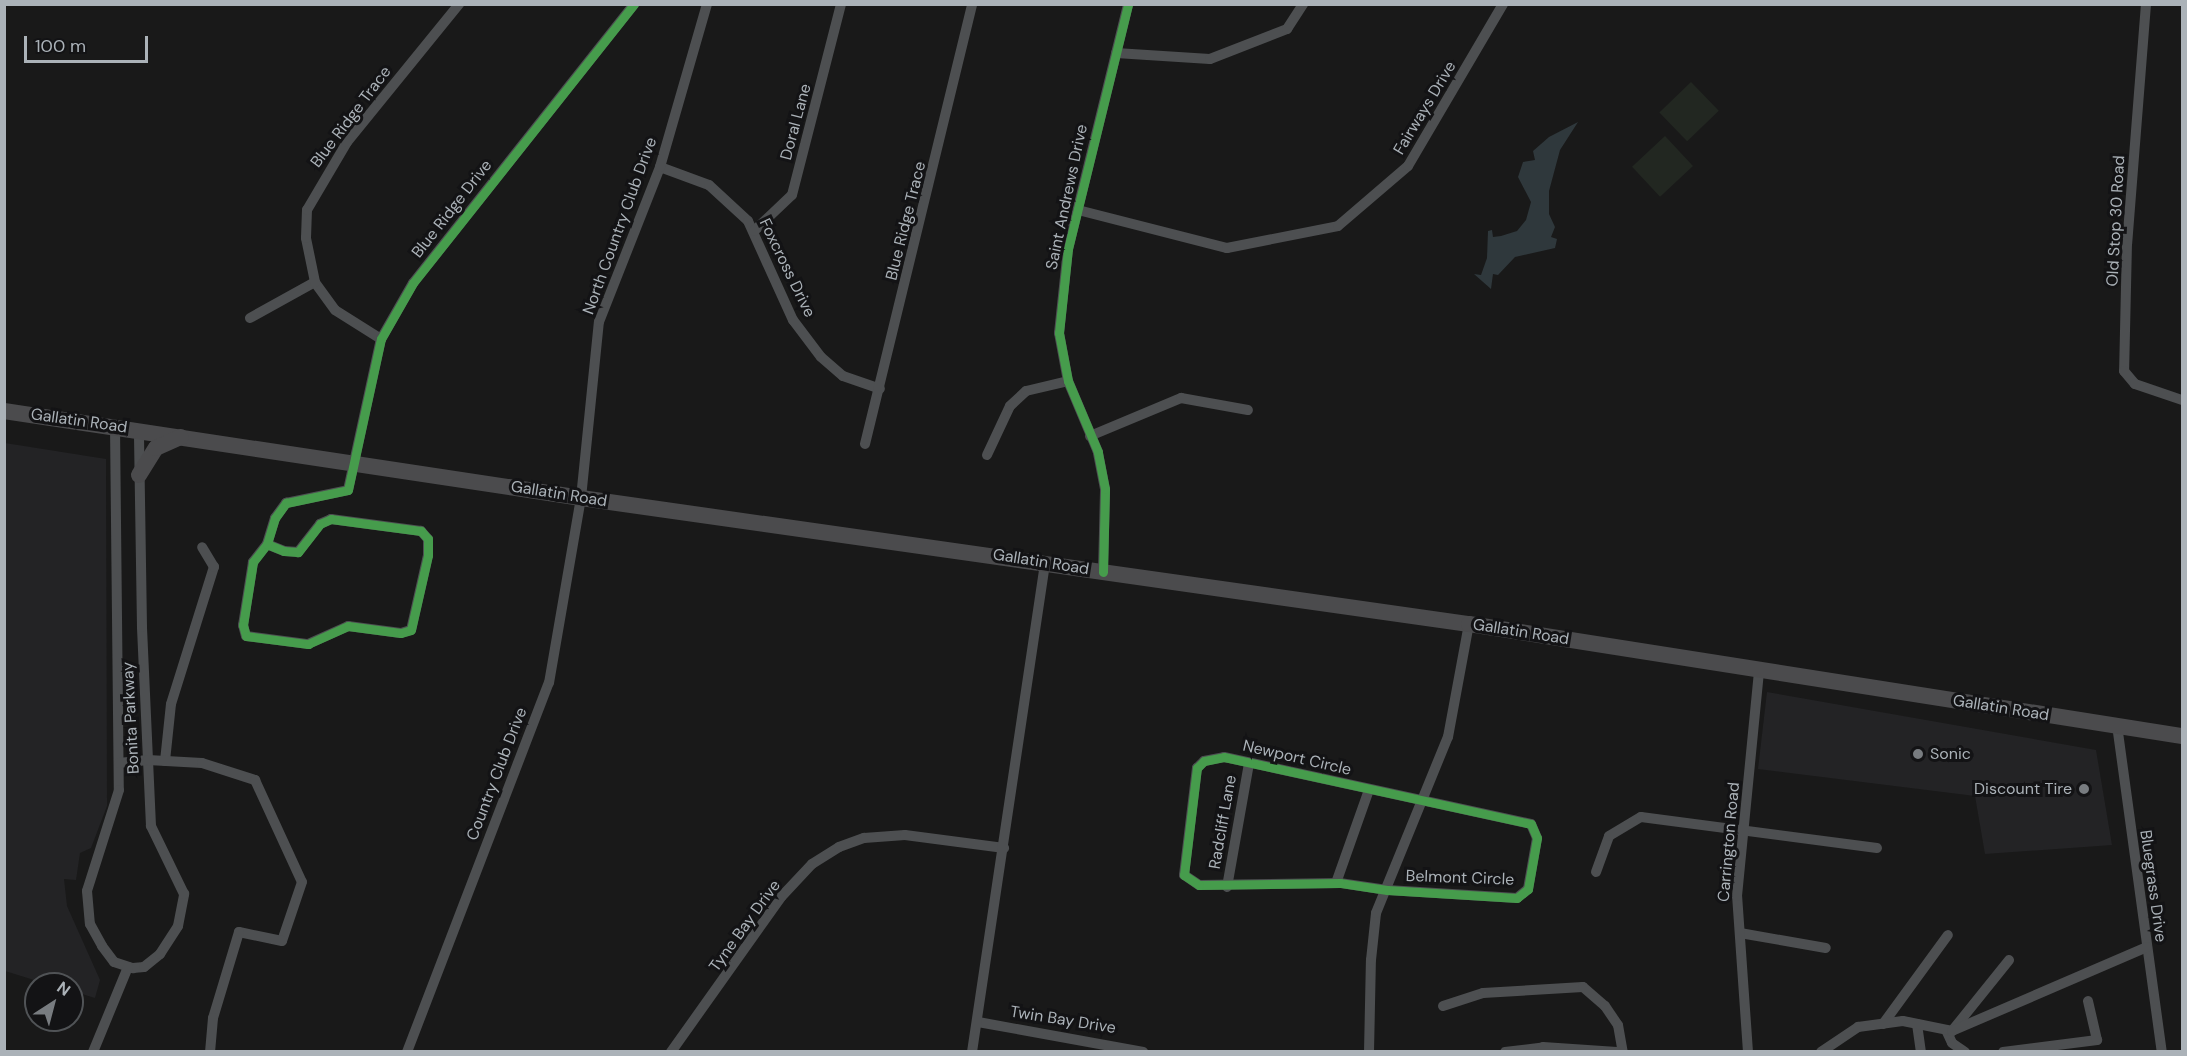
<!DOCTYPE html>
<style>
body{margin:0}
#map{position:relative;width:2187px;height:1056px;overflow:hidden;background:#191919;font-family:"DM Sans",sans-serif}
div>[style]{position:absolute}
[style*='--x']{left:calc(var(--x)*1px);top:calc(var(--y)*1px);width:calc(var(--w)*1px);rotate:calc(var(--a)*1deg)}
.built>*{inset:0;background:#232325}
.green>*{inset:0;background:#222721;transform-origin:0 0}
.water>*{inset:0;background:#2f383c}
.minor>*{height:10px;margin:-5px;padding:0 5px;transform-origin:5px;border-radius:5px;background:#4d4f51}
.primary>*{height:16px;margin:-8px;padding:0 8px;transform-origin:8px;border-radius:8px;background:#4b4b4d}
.cycleway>*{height:9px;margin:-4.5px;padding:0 4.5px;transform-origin:4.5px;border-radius:4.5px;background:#469c4c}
.dots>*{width:16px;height:16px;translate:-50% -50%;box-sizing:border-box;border:3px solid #131315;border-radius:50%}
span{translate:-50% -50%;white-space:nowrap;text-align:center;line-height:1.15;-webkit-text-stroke:6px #131315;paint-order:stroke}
.street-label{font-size:16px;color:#abb2b8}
.poi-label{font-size:16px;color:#abb2b8}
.left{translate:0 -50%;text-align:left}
.right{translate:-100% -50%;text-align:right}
.frame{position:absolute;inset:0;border:6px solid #abb2b8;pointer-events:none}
.north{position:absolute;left:24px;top:972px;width:60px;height:60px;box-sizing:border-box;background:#131315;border:2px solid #505356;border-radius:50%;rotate:36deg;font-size:16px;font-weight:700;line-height:24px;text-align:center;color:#abb2b8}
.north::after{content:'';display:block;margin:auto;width:21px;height:27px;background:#787c80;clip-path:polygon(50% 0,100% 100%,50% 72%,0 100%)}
.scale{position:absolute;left:24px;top:36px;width:124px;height:27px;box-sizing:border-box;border:3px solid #abb2b8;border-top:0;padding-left:8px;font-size:18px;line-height:21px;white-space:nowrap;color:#abb2b8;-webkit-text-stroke:4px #131315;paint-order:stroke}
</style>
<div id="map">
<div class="built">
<div style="clip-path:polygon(5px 443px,106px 459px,107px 806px,91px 848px,80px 853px,76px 880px,64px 879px,67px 906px,100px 980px,95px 998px,72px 991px,72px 984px,47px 984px,5px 971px)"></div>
<div style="clip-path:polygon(1767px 692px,2096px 750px,2112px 845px,1985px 854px,1975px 796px,1758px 769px)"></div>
</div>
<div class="green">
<div style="left:1691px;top:82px;width:40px;height:44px;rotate:46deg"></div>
<div style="left:1665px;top:136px;width:41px;height:45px;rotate:47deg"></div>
</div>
<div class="water">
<div style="clip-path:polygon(1578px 122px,1560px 150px,1549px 191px,1549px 214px,1555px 227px,1551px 237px,1557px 239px,1555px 248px,1515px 257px,1498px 275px,1493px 274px,1491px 289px,1474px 274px,1481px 275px,1487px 258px,1488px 231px,1492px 230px,1493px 237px,1501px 236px,1517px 231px,1526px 220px,1531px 202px,1518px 177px,1523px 162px,1535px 160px,1533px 151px,1549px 137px)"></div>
</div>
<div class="minor">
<div style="--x:2146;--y:4;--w:240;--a:94.5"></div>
<div style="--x:2127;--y:243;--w:128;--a:91.3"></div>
<div style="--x:2124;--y:371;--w:17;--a:50"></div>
<div style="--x:2135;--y:384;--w:50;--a:18.8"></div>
<div style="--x:1116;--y:53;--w:94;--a:3.7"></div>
<div style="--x:1210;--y:59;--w:83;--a:-21.3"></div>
<div style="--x:1287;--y:29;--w:30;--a:-57"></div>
<div style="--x:660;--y:167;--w:52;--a:20.2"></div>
<div style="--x:709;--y:185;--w:53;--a:42.7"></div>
<div style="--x:748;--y:221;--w:109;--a:65.6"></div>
<div style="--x:793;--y:320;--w:46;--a:52.9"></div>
<div style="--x:821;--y:357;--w:29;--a:41"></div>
<div style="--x:843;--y:376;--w:39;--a:19"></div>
<div style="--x:1078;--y:210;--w:154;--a:14.3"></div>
<div style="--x:1227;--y:248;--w:113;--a:-11.2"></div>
<div style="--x:1338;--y:226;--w:92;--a:-40.6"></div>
<div style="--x:1408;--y:166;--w:188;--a:-59.6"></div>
<div style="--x:754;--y:231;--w:52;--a:-43.5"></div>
<div style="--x:792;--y:195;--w:197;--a:-75.6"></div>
<div style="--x:250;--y:318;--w:74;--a:-29"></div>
<div style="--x:381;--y:339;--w:54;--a:-147.8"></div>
<div style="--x:335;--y:310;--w:34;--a:-126"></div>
<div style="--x:315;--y:282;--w:45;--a:-101.6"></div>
<div style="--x:306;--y:238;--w:28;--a:-88"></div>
<div style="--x:307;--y:210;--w:79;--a:-59.5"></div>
<div style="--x:347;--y:142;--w:178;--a:-50.9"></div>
<div style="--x:115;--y:426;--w:364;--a:89.4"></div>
<div style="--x:119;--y:790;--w:106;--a:107.6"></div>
<div style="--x:87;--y:891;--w:33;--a:85"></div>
<div style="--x:90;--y:924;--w:25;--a:61"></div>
<div style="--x:102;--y:946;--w:20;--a:53"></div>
<div style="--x:114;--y:962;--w:20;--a:18"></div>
<div style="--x:133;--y:968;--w:11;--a:-5"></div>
<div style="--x:144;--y:967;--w:21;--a:-39"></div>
<div style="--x:160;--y:954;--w:33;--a:-57"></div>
<div style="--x:178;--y:926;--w:33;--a:-79"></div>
<div style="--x:184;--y:894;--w:76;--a:-115.9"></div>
<div style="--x:151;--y:826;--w:199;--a:-92.6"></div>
<div style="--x:142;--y:627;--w:198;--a:-90.9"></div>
<div style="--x:1090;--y:436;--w:99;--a:-22.7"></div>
<div style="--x:1181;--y:398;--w:68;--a:10.2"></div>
<div style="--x:865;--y:444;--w:453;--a:-76.3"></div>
<div style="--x:987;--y:455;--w:54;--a:-64.9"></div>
<div style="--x:1010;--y:406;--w:22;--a:-43"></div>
<div style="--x:1026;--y:391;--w:43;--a:-13.4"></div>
<div style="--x:267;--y:544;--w:23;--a:128"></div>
<div style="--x:253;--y:562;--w:64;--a:99"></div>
<div style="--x:243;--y:625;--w:11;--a:75"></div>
<div style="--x:246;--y:636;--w:63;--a:7.4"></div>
<div style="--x:308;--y:644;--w:44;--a:-24.2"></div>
<div style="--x:348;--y:626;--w:53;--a:7.5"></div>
<div style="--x:401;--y:633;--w:10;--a:-17"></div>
<div style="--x:411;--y:630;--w:77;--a:-77.2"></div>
<div style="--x:428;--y:555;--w:16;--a:-90"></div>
<div style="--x:428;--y:539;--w:11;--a:-131"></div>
<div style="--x:421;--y:531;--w:91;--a:-172.4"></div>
<div style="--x:331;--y:519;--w:12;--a:156"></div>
<div style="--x:320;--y:524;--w:36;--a:128"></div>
<div style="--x:298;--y:552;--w:14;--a:-176"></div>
<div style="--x:284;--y:551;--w:18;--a:-158"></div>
<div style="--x:267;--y:544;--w:27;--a:-73"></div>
<div style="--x:275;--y:518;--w:19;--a:-54"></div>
<div style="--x:286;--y:503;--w:63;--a:-11.8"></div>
<div style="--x:348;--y:490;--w:155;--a:-77.7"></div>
<div style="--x:381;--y:339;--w:64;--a:-60.3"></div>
<div style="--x:413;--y:283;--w:356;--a:-51.6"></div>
<div style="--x:1103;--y:572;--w:83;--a:-88.6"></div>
<div style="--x:1105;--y:489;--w:38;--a:-101"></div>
<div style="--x:1098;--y:452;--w:77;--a:-112.9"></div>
<div style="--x:1068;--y:381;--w:49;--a:-100.6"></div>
<div style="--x:1059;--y:333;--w:84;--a:-83.9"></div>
<div style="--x:1068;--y:249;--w:252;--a:-76.2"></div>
<div style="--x:2117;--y:725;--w:330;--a:82.2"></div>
<div style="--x:1224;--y:757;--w:314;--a:12.3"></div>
<div style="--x:1531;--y:824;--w:15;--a:67"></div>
<div style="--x:1537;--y:838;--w:52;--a:100"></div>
<div style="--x:1528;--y:889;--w:14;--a:141"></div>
<div style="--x:1517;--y:898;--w:130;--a:-176.5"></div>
<div style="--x:1387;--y:890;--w:48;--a:-171.5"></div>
<div style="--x:1340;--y:883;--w:141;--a:179.2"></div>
<div style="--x:1199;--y:885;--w:18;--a:-146"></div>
<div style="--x:1184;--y:875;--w:108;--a:-83.1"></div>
<div style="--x:1197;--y:768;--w:10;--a:-45"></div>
<div style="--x:1204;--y:761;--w:20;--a:-11"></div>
<div style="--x:165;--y:761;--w:57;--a:-84"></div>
<div style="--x:171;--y:704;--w:144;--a:-72.6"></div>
<div style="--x:214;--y:567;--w:23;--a:-121"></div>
<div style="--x:119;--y:763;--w:29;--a:-6"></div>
<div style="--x:148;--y:760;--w:54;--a:3.2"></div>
<div style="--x:202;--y:763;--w:56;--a:17.8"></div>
<div style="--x:255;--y:780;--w:112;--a:65.3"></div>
<div style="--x:302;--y:882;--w:62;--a:108.7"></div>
<div style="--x:282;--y:941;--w:44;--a:-168.2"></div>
<div style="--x:239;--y:932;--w:90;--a:106.8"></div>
<div style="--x:213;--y:1018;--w:34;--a:95"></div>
<div style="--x:1596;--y:872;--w:38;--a:-70"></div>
<div style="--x:1609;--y:836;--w:37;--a:-31"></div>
<div style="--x:1641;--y:817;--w:238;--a:7.5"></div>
<div style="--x:1336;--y:883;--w:99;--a:-70.5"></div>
<div style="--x:1227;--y:887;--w:126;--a:-79.9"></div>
<div style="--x:1740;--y:933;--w:87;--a:9.9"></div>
<div style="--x:1443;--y:1006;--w:42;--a:-18"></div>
<div style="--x:1483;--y:993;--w:100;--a:-3.4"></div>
<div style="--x:1583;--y:987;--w:29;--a:41"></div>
<div style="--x:1605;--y:1006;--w:23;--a:56"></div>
<div style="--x:1618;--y:1025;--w:27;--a:80"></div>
<div style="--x:978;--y:1022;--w:168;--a:10.3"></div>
<div style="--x:1883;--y:1024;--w:110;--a:-53.9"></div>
<div style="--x:1917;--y:1024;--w:28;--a:82"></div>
<div style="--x:1946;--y:1030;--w:14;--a:65"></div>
<div style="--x:1952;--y:1043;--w:16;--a:35"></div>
<div style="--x:1952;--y:1031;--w:91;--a:-51.2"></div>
<div style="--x:93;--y:1052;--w:92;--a:-67.6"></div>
<div style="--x:407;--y:1052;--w:395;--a:-69"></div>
<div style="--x:549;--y:683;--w:188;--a:-80.2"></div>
<div style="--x:581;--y:498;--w:177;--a:-84.2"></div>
<div style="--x:599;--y:322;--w:167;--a:-68.5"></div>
<div style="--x:660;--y:167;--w:170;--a:-73.9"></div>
<div style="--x:671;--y:1052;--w:191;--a:-54.6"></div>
<div style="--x:782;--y:896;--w:44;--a:-46.8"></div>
<div style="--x:812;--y:864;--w:32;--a:-32"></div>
<div style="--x:839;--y:847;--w:27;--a:-20"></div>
<div style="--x:864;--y:838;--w:41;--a:-4.2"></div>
<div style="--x:905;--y:835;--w:100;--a:7.5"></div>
<div style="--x:972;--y:1052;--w:496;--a:-81.5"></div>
<div style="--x:1369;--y:1052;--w:92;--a:-88.8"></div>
<div style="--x:1371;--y:960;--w:47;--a:-83.9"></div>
<div style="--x:1376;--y:913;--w:190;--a:-67.8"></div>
<div style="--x:1448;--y:737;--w:115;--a:-79.5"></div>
<div style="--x:1505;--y:1052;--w:38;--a:-7"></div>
<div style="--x:1543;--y:1047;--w:74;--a:3.9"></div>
<div style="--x:1748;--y:1052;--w:156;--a:-94"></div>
<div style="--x:1737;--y:896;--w:226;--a:-84.4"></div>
<div style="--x:1821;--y:1052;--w:45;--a:-34"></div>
<div style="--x:1858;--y:1027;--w:45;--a:-7.6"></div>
<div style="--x:1903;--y:1021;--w:50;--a:11.5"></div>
<div style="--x:1952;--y:1031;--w:212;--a:-23.3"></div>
<div style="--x:2003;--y:1052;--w:95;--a:-7.3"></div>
<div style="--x:2097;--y:1040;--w:40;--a:-103"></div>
</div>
<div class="primary">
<div style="--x:4;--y:411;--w:584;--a:8.57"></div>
<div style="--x:581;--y:498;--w:897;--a:8.08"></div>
<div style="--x:1469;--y:624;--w:722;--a:8.93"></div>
<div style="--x:139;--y:475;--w:32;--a:-58"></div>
<div style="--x:156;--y:448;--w:27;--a:-24"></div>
</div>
<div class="cycleway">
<div style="--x:267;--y:544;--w:23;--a:128"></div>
<div style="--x:253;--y:562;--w:64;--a:99"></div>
<div style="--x:243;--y:625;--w:11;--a:75"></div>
<div style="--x:246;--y:636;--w:63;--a:7.4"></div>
<div style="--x:308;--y:644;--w:44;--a:-24.2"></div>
<div style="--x:348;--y:626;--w:53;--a:7.5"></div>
<div style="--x:401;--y:633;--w:10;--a:-17"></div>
<div style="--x:411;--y:630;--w:77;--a:-77.2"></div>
<div style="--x:428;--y:555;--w:16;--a:-90"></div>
<div style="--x:428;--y:539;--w:11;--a:-131"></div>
<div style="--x:421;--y:531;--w:91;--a:-172.4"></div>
<div style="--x:331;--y:519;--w:12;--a:156"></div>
<div style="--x:320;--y:524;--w:36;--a:128"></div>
<div style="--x:298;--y:552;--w:14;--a:-176"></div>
<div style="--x:284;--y:551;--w:18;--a:-158"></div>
<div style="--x:267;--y:544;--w:27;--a:-73"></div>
<div style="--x:275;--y:518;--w:19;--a:-54"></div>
<div style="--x:286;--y:503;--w:63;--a:-11.8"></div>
<div style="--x:348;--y:490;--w:155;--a:-77.7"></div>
<div style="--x:381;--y:339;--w:64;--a:-60.3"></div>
<div style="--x:413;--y:283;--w:356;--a:-51.6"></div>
<div style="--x:1103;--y:572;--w:83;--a:-88.6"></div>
<div style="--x:1105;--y:489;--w:38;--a:-101"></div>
<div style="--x:1098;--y:452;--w:77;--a:-112.9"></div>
<div style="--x:1068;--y:381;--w:49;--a:-100.6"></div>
<div style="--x:1059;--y:333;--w:84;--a:-83.9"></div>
<div style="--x:1068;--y:249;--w:252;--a:-76.2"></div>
<div style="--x:1224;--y:757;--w:314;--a:12.3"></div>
<div style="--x:1531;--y:824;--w:15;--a:67"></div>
<div style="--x:1537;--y:838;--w:52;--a:100"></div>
<div style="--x:1528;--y:889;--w:14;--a:141"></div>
<div style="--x:1517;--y:898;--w:130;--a:-176.5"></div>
<div style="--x:1387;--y:890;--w:48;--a:-171.5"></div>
<div style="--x:1340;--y:883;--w:141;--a:179.2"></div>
<div style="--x:1199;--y:885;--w:18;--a:-146"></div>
<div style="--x:1184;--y:875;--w:108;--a:-83.1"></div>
<div style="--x:1197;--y:768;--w:10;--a:-45"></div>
<div style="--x:1204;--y:761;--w:20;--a:-11"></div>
</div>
<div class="dots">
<div style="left:1918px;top:754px;background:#787c80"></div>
<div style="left:2084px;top:789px;background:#787c80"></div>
</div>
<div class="street-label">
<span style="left:1425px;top:108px;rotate:-59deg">Fairways Drive</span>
<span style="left:351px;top:117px;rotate:-53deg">Blue Ridge Trace</span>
<span style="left:796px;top:122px;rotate:-75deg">Doral Lane</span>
<span style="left:1067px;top:197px;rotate:-78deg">Saint Andrews Drive</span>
<span style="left:452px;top:209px;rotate:-52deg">Blue Ridge Drive</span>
<span style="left:906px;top:221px;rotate:-76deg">Blue Ridge Trace</span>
<span style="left:2116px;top:221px;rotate:-87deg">Old Stop 30 Road</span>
<span style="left:620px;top:226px;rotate:-70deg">North Country Club Drive</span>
<span style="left:787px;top:268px;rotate:64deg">Foxcross Drive</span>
<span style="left:79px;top:421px;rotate:8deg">Gallatin Road</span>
<span style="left:559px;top:494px;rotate:9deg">Gallatin Road</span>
<span style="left:1041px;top:562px;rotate:9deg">Gallatin Road</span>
<span style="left:1521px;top:632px;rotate:9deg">Gallatin Road</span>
<span style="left:2001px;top:708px;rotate:9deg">Gallatin Road</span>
<span style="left:131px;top:718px;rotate:-93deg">Bonita Parkway</span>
<span style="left:1297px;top:758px;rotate:13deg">Newport Circle</span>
<span style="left:497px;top:774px;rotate:-69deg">Country Club Drive</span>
<span style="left:1223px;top:822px;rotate:-80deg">Radcliff Lane</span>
<span style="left:1729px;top:842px;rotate:-85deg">Carrington Road</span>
<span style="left:1460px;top:878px;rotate:2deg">Belmont Circle</span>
<span style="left:2153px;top:886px;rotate:82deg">Bluegrass Drive</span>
<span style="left:745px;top:926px;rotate:-54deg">Tyne Bay Drive</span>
<span style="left:1063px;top:1020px;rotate:9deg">Twin Bay Drive</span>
</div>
<div class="poi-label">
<span class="left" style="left:1930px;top:754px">Sonic</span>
<span class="right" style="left:2072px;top:789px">Discount Tire</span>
</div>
<div class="frame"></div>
<div class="north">N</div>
<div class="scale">100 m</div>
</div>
